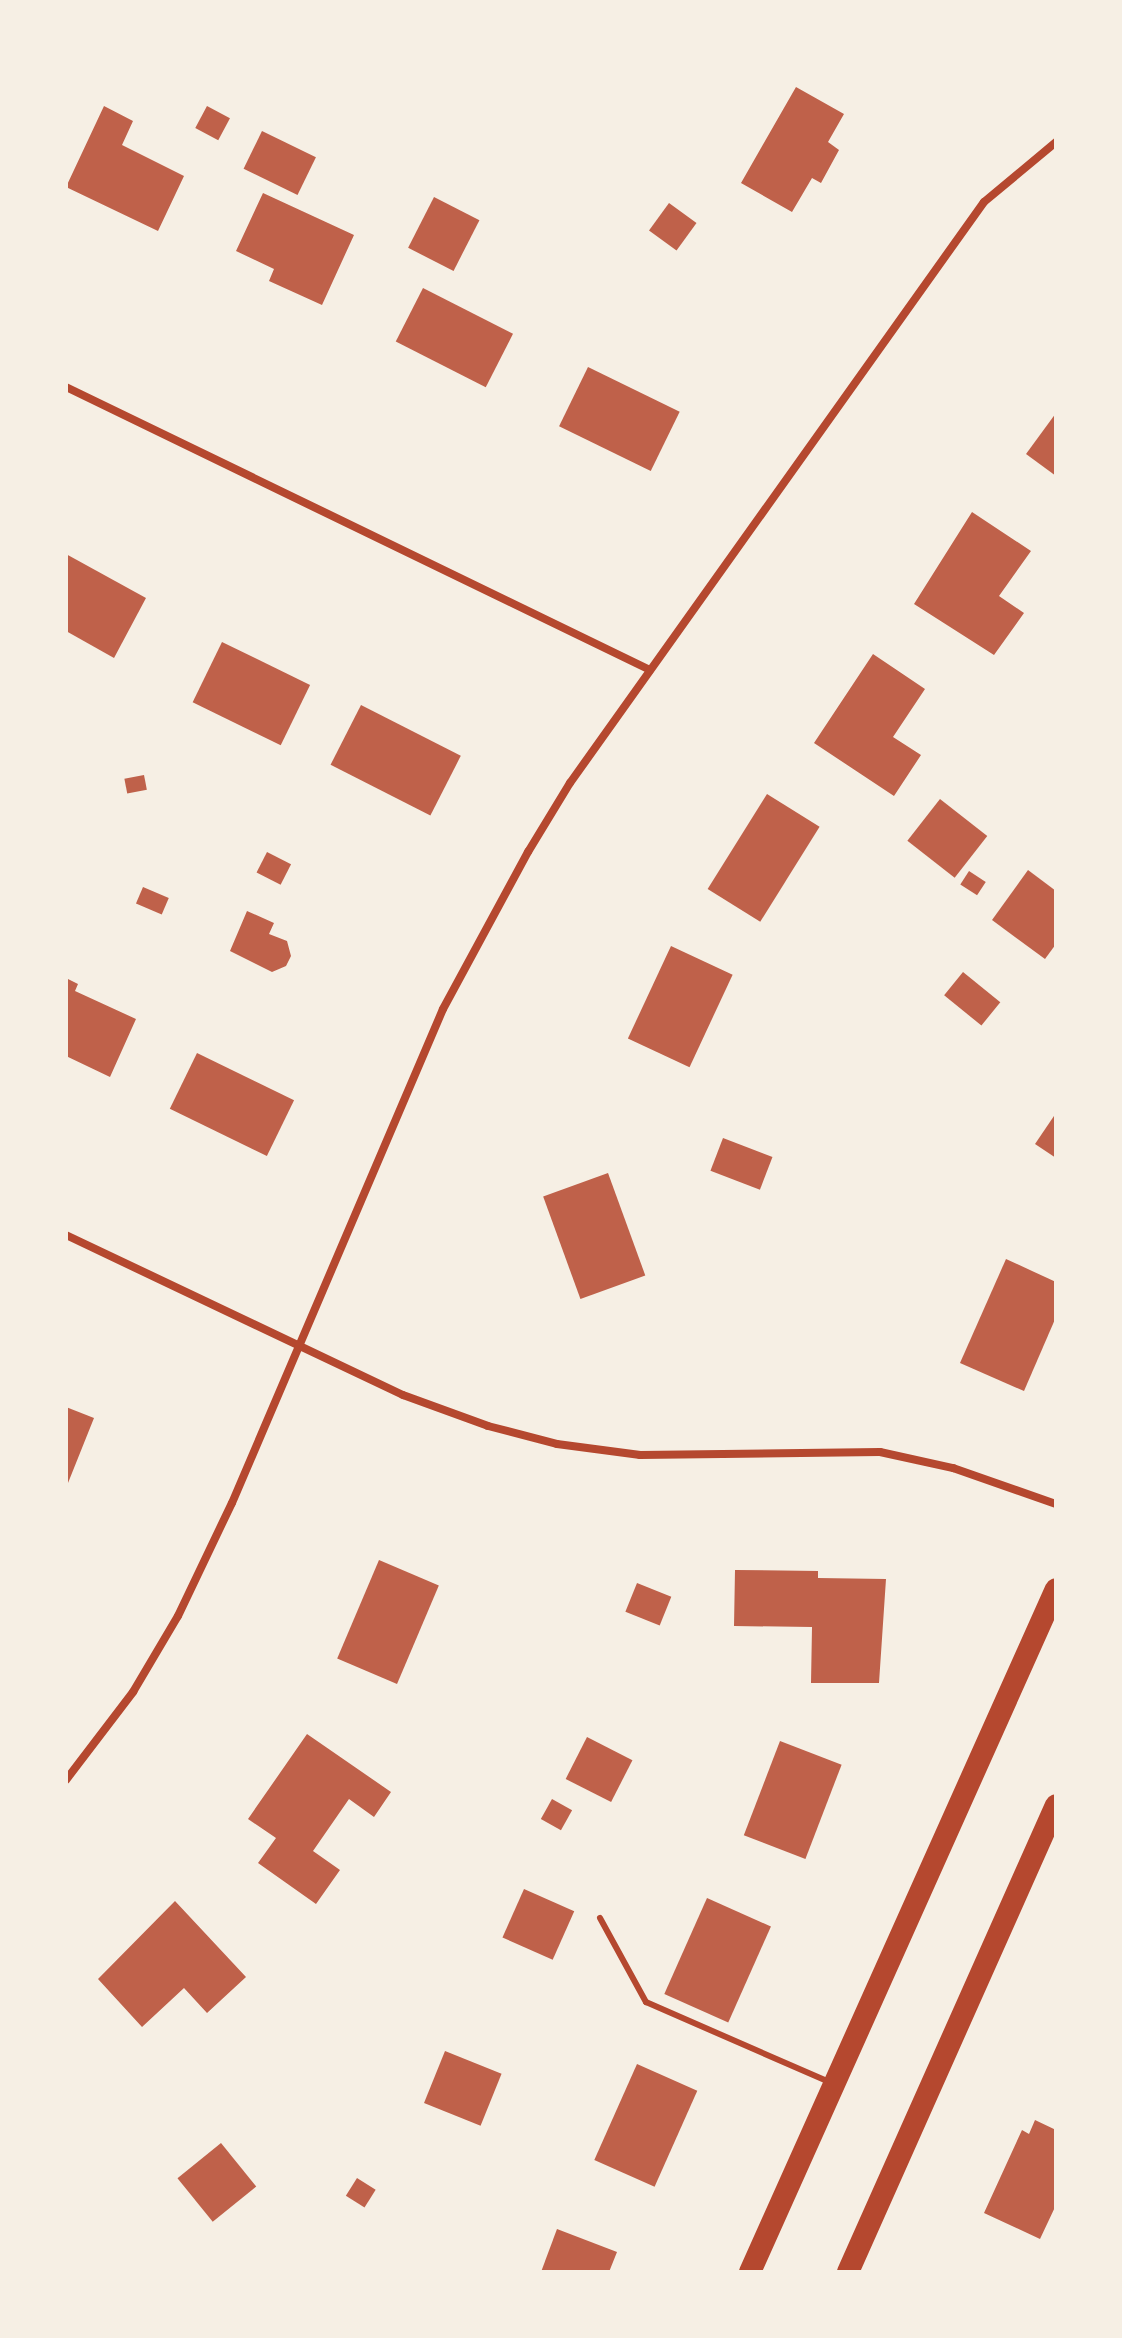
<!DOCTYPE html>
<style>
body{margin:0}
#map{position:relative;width:1122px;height:2338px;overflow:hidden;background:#f6efe4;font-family:Ubuntu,sans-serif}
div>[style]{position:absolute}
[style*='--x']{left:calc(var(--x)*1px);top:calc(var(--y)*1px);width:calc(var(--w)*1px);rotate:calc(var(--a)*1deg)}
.building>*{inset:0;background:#bf614a;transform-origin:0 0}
.service>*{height:6px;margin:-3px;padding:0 3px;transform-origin:3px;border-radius:3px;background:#b5482f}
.minor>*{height:8px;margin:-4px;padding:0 4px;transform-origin:4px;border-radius:4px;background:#b5482f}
.trunk>*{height:22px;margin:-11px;padding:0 11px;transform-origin:11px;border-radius:11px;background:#b5482f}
span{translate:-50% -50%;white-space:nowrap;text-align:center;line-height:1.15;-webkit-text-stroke:6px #f6efe4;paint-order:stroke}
.frame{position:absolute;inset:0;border:68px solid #f6efe4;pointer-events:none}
</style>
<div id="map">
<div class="building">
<div style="clip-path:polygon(796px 87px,844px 114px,828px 142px,839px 150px,821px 183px,812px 178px,792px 212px,741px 183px)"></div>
<div style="clip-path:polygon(104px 106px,133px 121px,122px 145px,184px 176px,158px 231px,66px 187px)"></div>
<div style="left:207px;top:106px;width:26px;height:25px;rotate:28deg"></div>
<div style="left:262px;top:131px;width:60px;height:42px;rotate:26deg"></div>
<div style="clip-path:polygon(263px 193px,354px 235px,322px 305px,269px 281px,274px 269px,236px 251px)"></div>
<div style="left:434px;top:197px;width:51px;height:57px;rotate:27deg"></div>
<div style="left:669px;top:203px;width:34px;height:34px;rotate:36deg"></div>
<div style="left:423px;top:288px;width:101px;height:60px;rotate:27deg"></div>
<div style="left:588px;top:367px;width:102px;height:66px;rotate:26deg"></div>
<div style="clip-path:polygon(1056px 413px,1056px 476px,1026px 454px)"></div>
<div style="clip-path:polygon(972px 512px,1031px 551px,999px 596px,1024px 613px,994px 655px,914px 604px)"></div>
<div style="clip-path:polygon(66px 554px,146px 598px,114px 658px,66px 631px)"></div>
<div style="left:222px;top:642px;width:98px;height:67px;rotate:26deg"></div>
<div style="clip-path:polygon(873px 654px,925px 689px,893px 737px,921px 755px,894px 796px,814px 743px)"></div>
<div style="left:361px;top:705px;width:112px;height:67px;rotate:27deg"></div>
<div style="left:144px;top:775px;width:15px;height:20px;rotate:79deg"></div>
<div style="left:767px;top:794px;width:62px;height:112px;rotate:32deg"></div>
<div style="left:940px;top:799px;width:60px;height:53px;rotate:38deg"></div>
<div style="left:267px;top:852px;width:27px;height:23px;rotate:27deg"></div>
<div style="clip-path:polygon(1028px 870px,1056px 891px,1056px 944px,1045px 959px,992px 920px)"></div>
<div style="left:969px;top:871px;width:20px;height:16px;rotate:33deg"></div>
<div style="left:143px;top:887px;width:28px;height:18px;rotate:23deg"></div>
<div style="clip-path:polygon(247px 911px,274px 923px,269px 934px,287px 941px,291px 956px,286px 966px,272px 972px,230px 951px)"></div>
<div style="left:671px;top:946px;width:68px;height:102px;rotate:25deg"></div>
<div style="left:963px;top:972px;width:48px;height:30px;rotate:39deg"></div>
<div style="clip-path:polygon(66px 978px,78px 984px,75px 991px,136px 1019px,110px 1077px,66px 1056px)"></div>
<div style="left:197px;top:1053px;width:108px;height:62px;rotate:26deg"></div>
<div style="clip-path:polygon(1056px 1113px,1056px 1158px,1035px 1144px)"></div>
<div style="left:723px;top:1138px;width:53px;height:35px;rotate:21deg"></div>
<div style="left:608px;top:1173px;width:109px;height:69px;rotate:70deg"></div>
<div style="clip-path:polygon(1006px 1259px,1056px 1282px,1056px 1317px,1024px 1391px,960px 1363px)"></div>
<div style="clip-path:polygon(66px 1407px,94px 1418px,66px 1488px)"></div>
<div style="left:379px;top:1560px;width:65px;height:107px;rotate:23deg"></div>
<div style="clip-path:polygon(735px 1570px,818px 1571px,818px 1578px,886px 1579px,879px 1683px,811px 1683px,812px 1627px,734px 1626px)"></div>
<div style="left:637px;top:1583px;width:37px;height:31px;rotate:22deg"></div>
<div style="clip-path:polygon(307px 1734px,391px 1792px,374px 1817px,349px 1799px,313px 1851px,340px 1870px,316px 1904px,258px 1863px,276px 1838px,248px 1819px)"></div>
<div style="left:587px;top:1737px;width:51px;height:47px;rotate:27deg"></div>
<div style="left:780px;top:1741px;width:66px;height:101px;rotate:21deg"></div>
<div style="left:552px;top:1799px;width:23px;height:23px;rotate:29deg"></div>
<div style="left:524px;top:1889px;width:55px;height:53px;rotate:24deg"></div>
<div style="left:707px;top:1898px;width:70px;height:105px;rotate:24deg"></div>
<div style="clip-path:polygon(175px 1901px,246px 1977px,207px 2013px,184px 1988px,142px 2027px,98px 1979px)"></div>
<div style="left:445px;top:2051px;width:61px;height:56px;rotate:22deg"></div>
<div style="left:637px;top:2064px;width:66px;height:105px;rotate:24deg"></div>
<div style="clip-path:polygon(1035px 2120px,1056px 2130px,1056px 2205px,1040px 2239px,984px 2213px,1022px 2130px,1029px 2134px)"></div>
<div style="left:221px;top:2143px;width:56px;height:56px;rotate:51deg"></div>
<div style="left:357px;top:2178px;width:22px;height:21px;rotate:32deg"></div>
<div style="clip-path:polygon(557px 2229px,617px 2252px,609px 2272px,541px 2272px)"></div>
</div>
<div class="service">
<div style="--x:600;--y:1918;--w:96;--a:61.3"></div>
<div style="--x:646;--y:2002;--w:202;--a:23.6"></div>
</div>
<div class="minor">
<div style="--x:66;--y:387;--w:649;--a:25.85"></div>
<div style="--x:66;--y:1235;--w:373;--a:25.4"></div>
<div style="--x:403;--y:1395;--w:90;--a:20"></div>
<div style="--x:488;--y:1426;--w:71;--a:14.6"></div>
<div style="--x:557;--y:1444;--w:84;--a:7.5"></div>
<div style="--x:640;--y:1455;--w:240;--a:-0.7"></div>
<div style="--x:880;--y:1452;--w:75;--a:12.4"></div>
<div style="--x:953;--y:1468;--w:109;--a:19.3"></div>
<div style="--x:66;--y:1780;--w:111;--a:-52.7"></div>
<div style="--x:133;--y:1692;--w:88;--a:-59.4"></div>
<div style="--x:178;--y:1616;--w:125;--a:-64.5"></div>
<div style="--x:232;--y:1503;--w:537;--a:-66.87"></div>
<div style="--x:443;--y:1009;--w:179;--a:-61.6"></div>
<div style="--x:528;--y:852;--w:81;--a:-58.7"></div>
<div style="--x:570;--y:783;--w:713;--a:-54.53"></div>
<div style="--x:984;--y:202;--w:94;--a:-39.8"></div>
</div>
<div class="trunk">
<div style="--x:750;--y:2272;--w:748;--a:-65.87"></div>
<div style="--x:848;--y:2272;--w:511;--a:-65.99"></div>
</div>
<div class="frame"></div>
</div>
